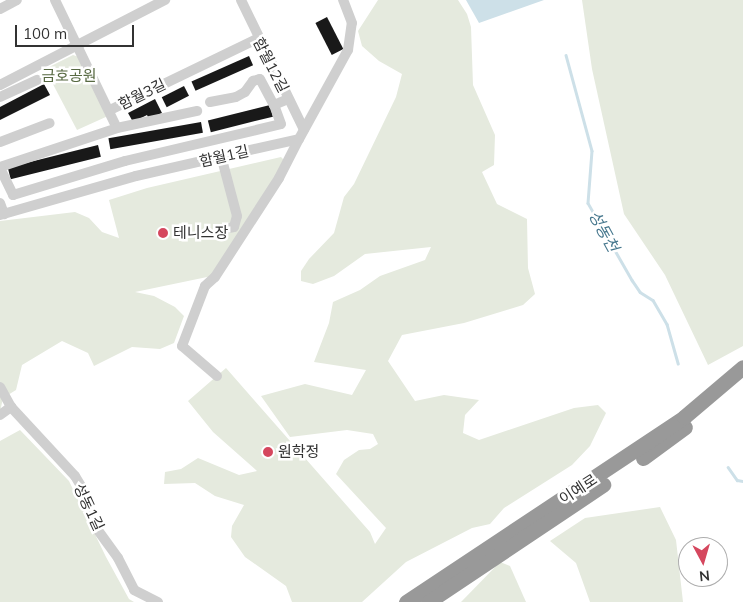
<!DOCTYPE html>
<meta charset="utf-8">
<style>
body{margin:0}
#map{position:relative;width:743px;height:602px;overflow:hidden;background:#fff;font-family:Mulish,"Noto Sans KR",sans-serif}
div>[style]{position:absolute}
[style*='--x']{left:calc(var(--x)*1px);top:calc(var(--y)*1px);width:calc(var(--w)*1px);rotate:calc(var(--a)*1deg)}
.green>*{inset:0;background:#e5eade}
.water>*{inset:0;background:#cde0e8}
.stream>*{height:2.5px;margin:-1.25px;padding:0 1.25px;transform-origin:1.25px;border-radius:1.25px;background:#cde0e8}
.building>*{inset:0;background:#191919;transform-origin:0 0}
.minor>*{height:10px;margin:-5px;padding:0 5px;transform-origin:5px;border-radius:5px;background:#cfcfcf}
.highway>*{height:15px;margin:-7.5px;padding:0 7.5px;transform-origin:7.5px;border-radius:7.5px;background:#999}
.dots>*{width:14px;height:14px;translate:-50% -50%;box-sizing:border-box;border:2px solid #fff;border-radius:50%}
span{translate:-50% -50%;white-space:nowrap;text-align:center;line-height:1.15;-webkit-text-stroke:5px #fff;paint-order:stroke}
.street-label{font-size:15px;color:#323232}
.park-label{font-size:15px;color:#586a43}
.poi-label{font-size:15px;color:#323232}
.left{translate:0 -50%;text-align:left}
.water-label{font-size:16px;color:#46778d;font-style:italic}
.north{position:absolute;left:678px;top:537px;width:50px;height:50px;box-sizing:border-box;background:#fff;border:1px solid #adadad;border-radius:50%;rotate:174deg;font-size:14px;font-weight:700;line-height:20px;text-align:center;color:#323232}
.north::after{content:'';display:block;margin:auto;width:18px;height:22px;background:#d5475e;clip-path:polygon(50% 0,100% 100%,50% 72%,0 100%)}
.scale{position:absolute;left:15px;top:25px;width:119px;height:22px;box-sizing:border-box;border:2px solid #323232;border-top:0;padding-left:6px;font-size:15px;line-height:18px;white-space:nowrap;color:#323232;-webkit-text-stroke:4px #fff;paint-order:stroke}
</style>
<div id="map">
<div class="green">
<div style="clip-path:polygon(378px 0,458px 0,467px 14px,471px 27px,473px 85px,495px 135px,494px 165px,482px 172px,497px 204px,527px 219px,528px 268px,535px 294px,523px 305px,510px 309px,464px 323px,402px 335px,388px 361px,415px 401px,444px 395px,479px 400px,465px 415px,463px 433px,479px 440px,574px 408px,598px 405px,606px 413px,590px 446px,572px 465px,504px 508px,490px 524px,472px 528px,406px 562px,362px 602px,292px 602px,286px 586px,245px 557px,231px 537px,232px 526px,244px 505px,215px 496px,195px 483px,164px 484px,165px 472px,181px 469px,198px 458px,239px 475px,257px 471px,213px 432px,188px 401px,226px 368px,370px 532px,375px 544px,386px 528px,336px 474px,344px 460px,359px 450px,370px 449px,378px 444px,373px 434px,347px 430px,290px 437px,261px 396px,305px 384px,352px 395px,366px 370px,314px 362px,329px 323px,333px 302px,360px 290px,380px 276px,425px 260px,431px 247px,365px 254px,334px 276px,313px 284px,301px 281px,301px 271px,309px 259px,334px 233px,344px 197px,354px 184px,396px 97px,402px 74px,379px 61px,362px 46px,358px 31px)"></div>
<div style="clip-path:polygon(582px 0,743px 0,743px 346px,708px 365px,665px 275px,624px 214px,592px 69px)"></div>
<div style="clip-path:polygon(73px 55px,79px 57px,108px 116px,77px 130px,45px 69px)"></div>
<div style="clip-path:polygon(281px 157px,285px 161px,212px 276px,135px 292px,154px 296px,175px 307px,184px 316px,174px 343px,160px 349px,132px 347px,94px 366px,88px 353px,62px 341px,22px 365px,16px 390px,3px 398px,0 412px,0 221px,75px 212px,89px 218px,102px 232px,119px 238px,109px 200px,147px 188px)"></div>
<div style="clip-path:polygon(20px 430px,69px 481px,106px 557px,129px 599px,134px 602px,0 602px,0 441px)"></div>
<div style="clip-path:polygon(660px 507px,676px 540px,683px 602px,590px 602px,576px 563px,550px 541px,585px 518px)"></div>
<div style="clip-path:polygon(500px 562px,510px 566px,526px 602px,461px 602px)"></div>
</div>
<div class="water">
<div style="clip-path:polygon(466px 0,544px 0,479px 23px)"></div>
</div>
<div class="stream">
<div style="--x:566;--y:55;--w:99;--a:74.8"></div>
<div style="--x:592;--y:151;--w:52;--a:94.4"></div>
<div style="--x:588;--y:203;--w:89;--a:60.3"></div>
<div style="--x:632;--y:280;--w:14;--a:56"></div>
<div style="--x:640;--y:292;--w:15;--a:32"></div>
<div style="--x:653;--y:300;--w:28;--a:60"></div>
<div style="--x:667;--y:324;--w:41;--a:74.2"></div>
<div style="--x:728;--y:467;--w:16;--a:55"></div>
<div style="--x:737;--y:480;--w:6;--a:9"></div>
</div>
<div class="building">
<div style="left:327px;top:17px;width:36px;height:13px;rotate:63deg"></div>
<div style="left:249px;top:56px;width:10px;height:63px;rotate:66deg"></div>
<div style="clip-path:polygon(44px 84px,50px 95px,0 120px,0 107px)"></div>
<div style="left:184px;top:86px;width:11px;height:25px;rotate:63deg"></div>
<div style="clip-path:polygon(155px 99px,162px 113px,149px 119px,147px 115px,133px 122px,128px 113px)"></div>
<div style="left:270px;top:105px;width:12px;height:64px;rotate:76deg"></div>
<div style="left:201px;top:122px;width:11px;height:94px;rotate:80deg"></div>
<div style="left:98px;top:145px;width:12px;height:93px;rotate:76deg"></div>
</div>
<div class="minor">
<div style="--x:55;--y:0;--w:142;--a:64.2"></div>
<div style="--x:241;--y:0;--w:144;--a:64.1"></div>
<div style="--x:0;--y:9;--w:19;--a:-28"></div>
<div style="--x:0;--y:85;--w:186;--a:-27.3"></div>
<div style="--x:0;--y:97;--w:41;--a:-24.7"></div>
<div style="--x:210;--y:102;--w:26;--a:-11"></div>
<div style="--x:236;--y:97;--w:10;--a:-29"></div>
<div style="--x:245;--y:92;--w:14;--a:-54"></div>
<div style="--x:253;--y:81;--w:7;--a:-16"></div>
<div style="--x:260;--y:79;--w:30;--a:62"></div>
<div style="--x:110;--y:110;--w:163;--a:-25.8"></div>
<div style="--x:0;--y:142;--w:53;--a:-20.8"></div>
<div style="--x:0;--y:167;--w:123;--a:-18.4"></div>
<div style="--x:117;--y:128;--w:82;--a:-12"></div>
<div style="--x:0;--y:168;--w:30;--a:64"></div>
<div style="--x:13;--y:195;--w:117;--a:-16.9"></div>
<div style="--x:125;--y:161;--w:160;--a:-13.3"></div>
<div style="--x:281;--y:124;--w:20;--a:-110"></div>
<div style="--x:274;--y:105;--w:15;--a:-23"></div>
<div style="--x:0;--y:203;--w:12;--a:70"></div>
<div style="--x:0;--y:215;--w:141;--a:-16"></div>
<div style="--x:136;--y:176;--w:167;--a:-12.8"></div>
<div style="--x:299;--y:139;--w:102;--a:-61.2"></div>
<div style="--x:348;--y:50;--w:27;--a:-82"></div>
<div style="--x:352;--y:23;--w:25;--a:-111"></div>
<div style="--x:219;--y:230;--w:15;--a:-11"></div>
<div style="--x:234;--y:227;--w:11;--a:-75"></div>
<div style="--x:237;--y:216;--w:62;--a:-104.9"></div>
<div style="--x:217;--y:376;--w:46;--a:-139.4"></div>
<div style="--x:182;--y:346;--w:64;--a:-69"></div>
<div style="--x:205;--y:286;--w:13;--a:-42"></div>
<div style="--x:215;--y:277;--w:118;--a:-57.1"></div>
<div style="--x:279;--y:178;--w:44;--a:-62.9"></div>
<div style="--x:0;--y:387;--w:23;--a:61"></div>
<div style="--x:11;--y:407;--w:94;--a:47.2"></div>
<div style="--x:75;--y:476;--w:17;--a:59"></div>
<div style="--x:84;--y:491;--w:40;--a:71.1"></div>
<div style="--x:97;--y:529;--w:36;--a:54"></div>
<div style="--x:118;--y:558;--w:36;--a:63"></div>
<div style="--x:134;--y:590;--w:27;--a:27"></div>
<div style="--x:0;--y:415;--w:14;--a:-36"></div>
</div>
<div class="highway">
<div style="--x:643;--y:458;--w:52;--a:-36.4"></div>
<div style="--x:406;--y:602;--w:334;--a:-33.6"></div>
<div style="--x:684;--y:417;--w:77;--a:-40.3"></div>
<div style="--x:428;--y:602;--w:211;--a:-33.8"></div>
</div>
<div class="dots">
<div style="left:163px;top:233px;background:#d5475e"></div>
<div style="left:268px;top:452px;background:#d5475e"></div>
</div>
<div class="street-label">
<span style="left:271px;top:65px;rotate:63deg">함월12길</span>
<span style="left:142px;top:94px;rotate:-26deg">함월3길</span>
<span style="left:224px;top:156px;rotate:-13deg">함월1길</span>
<span style="left:578px;top:489px;rotate:-33deg">이예로</span>
<span style="left:89px;top:507px;rotate:65deg">성동1길</span>
</div>
<div class="park-label">
<span style="left:69px;top:76px">금호공원</span>
</div>
<div class="poi-label">
<span class="left" style="left:173px;top:233px">테니스장</span>
<span class="left" style="left:278px;top:452px">원학정</span>
</div>
<div class="water-label">
<span style="left:604px;top:231px;rotate:61deg">성동천</span>
</div>
<div class="north">N</div>
<div class="scale">100 m</div>
</div>
